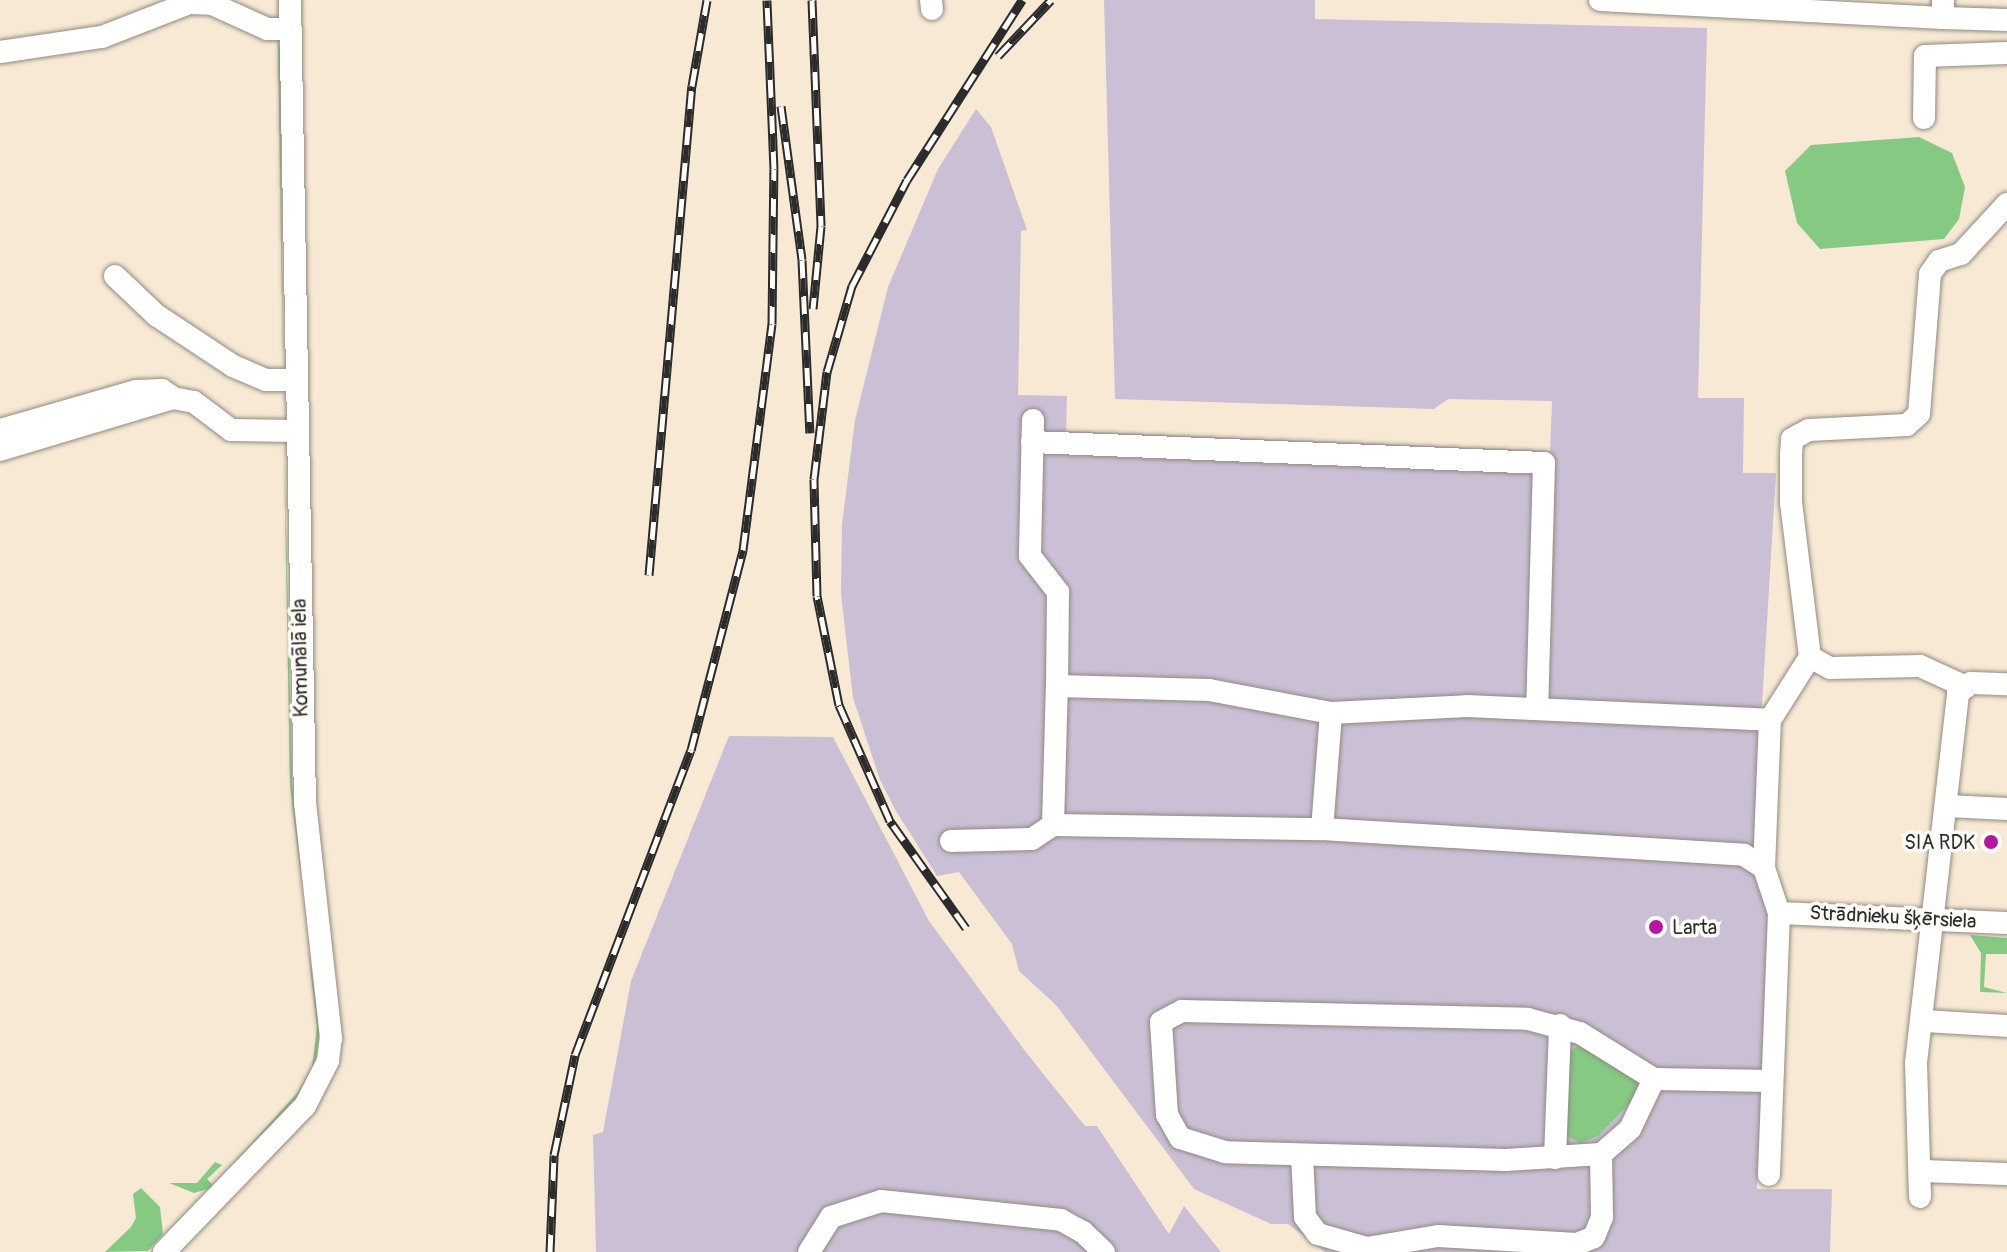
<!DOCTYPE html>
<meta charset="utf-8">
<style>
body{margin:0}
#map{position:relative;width:2007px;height:1252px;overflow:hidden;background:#f7e9d4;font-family:Pangolin,sans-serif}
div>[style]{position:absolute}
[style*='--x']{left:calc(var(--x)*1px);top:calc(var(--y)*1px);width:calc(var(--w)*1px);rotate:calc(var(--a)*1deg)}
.industrial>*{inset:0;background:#cbbfd5}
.green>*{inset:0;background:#85c983}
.roads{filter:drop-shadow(0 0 2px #918a80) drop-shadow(0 0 2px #918a80)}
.minor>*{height:22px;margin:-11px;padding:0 11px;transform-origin:11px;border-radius:11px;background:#fff}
.rail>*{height:9px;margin-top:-4.5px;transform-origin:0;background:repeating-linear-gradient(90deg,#fdfcf7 0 18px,#2b2b2b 0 36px);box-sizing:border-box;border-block:2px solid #2b2b2b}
.dots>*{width:22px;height:22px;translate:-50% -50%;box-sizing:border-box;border:4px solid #fdfcf7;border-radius:50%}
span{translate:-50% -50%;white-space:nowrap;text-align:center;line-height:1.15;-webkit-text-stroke:7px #fdfcf7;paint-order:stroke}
.street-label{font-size:20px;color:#2b2b2b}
.poi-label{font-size:20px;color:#2b2b2b}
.right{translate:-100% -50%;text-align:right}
.left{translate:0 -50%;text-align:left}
</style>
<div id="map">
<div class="industrial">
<div style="clip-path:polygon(1104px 0,1315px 0,1315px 19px,1707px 28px,1698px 398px,1744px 398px,1743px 473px,1776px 473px,1752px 871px,1769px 898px,1757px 1189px,1832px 1189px,1830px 1252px,1325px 1252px,1288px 1224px,1271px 1224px,1194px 1189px,1056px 1005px,1019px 971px,1012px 944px,959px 872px,937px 876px,896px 811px,880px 780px,853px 698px,841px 594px,842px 525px,855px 420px,888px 287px,938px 169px,976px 109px,991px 127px,1027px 230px,1021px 231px,1018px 395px,1067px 396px,1066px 431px,1550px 451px,1552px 401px,1448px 399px,1434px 409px,1115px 399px)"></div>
<div style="clip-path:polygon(729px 736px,833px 737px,929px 921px,1025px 1051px,1085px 1126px,1097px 1126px,1169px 1234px,1184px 1206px,1221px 1252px,596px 1252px,593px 1135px,603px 1132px,631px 981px)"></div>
</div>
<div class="green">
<div style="clip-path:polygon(276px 38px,280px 49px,283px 365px,278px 46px)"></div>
<div style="clip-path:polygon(1919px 137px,1952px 153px,1965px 187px,1959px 219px,1944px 239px,1820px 249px,1797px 223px,1785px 171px,1811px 145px)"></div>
<div style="clip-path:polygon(284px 445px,292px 782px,302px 886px,290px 785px)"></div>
<div style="clip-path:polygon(1970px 935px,2007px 938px,2007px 954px,1986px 954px,1984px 987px,2007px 993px,1980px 992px,1981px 953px)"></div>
<div style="clip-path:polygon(308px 949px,320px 1025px,315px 1068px,304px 1090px,219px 1179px,298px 1092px,312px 1067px,317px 1027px)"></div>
<div style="clip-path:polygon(1581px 1043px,1636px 1078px,1640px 1092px,1598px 1136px,1580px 1143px,1566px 1135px,1567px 1054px)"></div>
<div style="clip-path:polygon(215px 1162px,222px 1165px,207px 1179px,213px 1185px,208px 1189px,194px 1193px,169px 1183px,197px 1183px)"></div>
<div style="clip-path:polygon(141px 1188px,160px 1207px,163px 1234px,148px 1251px,105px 1252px,131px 1227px,136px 1218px,133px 1194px)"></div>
</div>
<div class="roads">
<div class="minor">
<div style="--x:931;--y:0;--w:9;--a:84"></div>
<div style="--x:1600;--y:0;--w:343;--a:3"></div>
<div style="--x:1943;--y:0;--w:18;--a:90"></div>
<div style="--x:1943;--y:18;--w:64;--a:1.8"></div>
<div style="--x:0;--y:52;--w:103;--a:-8.4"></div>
<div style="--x:102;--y:37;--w:93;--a:-21.3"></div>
<div style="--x:189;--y:3;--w:23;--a:2"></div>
<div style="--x:212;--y:4;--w:60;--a:24.4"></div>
<div style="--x:267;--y:29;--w:24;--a:0"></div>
<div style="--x:1924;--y:118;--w:62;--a:-89.1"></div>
<div style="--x:1925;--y:56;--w:82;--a:-2.1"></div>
<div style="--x:115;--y:276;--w:57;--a:43.6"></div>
<div style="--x:156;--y:315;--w:92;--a:33.5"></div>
<div style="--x:233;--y:366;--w:36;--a:23"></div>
<div style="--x:266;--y:380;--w:30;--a:0"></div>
<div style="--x:1033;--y:420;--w:136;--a:91.3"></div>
<div style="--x:1030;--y:556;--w:46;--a:52.1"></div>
<div style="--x:1058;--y:592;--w:94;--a:90.6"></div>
<div style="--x:1057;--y:686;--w:152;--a:1.5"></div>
<div style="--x:1209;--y:690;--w:124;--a:10.7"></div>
<div style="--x:1331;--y:713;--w:116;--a:94.4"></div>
<div style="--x:0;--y:430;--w:141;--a:-16"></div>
<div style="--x:136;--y:391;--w:26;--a:-2"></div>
<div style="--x:162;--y:390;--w:12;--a:35"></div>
<div style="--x:1032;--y:442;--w:512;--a:2.35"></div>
<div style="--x:1544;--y:463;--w:246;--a:91.6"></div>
<div style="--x:0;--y:450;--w:181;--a:-16.7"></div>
<div style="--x:173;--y:398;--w:21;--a:11"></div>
<div style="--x:194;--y:402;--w:46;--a:37.1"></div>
<div style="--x:231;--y:430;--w:65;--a:0.9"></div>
<div style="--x:1966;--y:687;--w:51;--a:-155.5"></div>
<div style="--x:1920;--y:666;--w:90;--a:178.7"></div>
<div style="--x:1830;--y:668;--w:23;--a:-151"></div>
<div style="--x:1810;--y:657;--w:155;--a:-97"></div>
<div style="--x:1791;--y:503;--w:48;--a:-90"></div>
<div style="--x:1791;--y:455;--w:16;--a:-86"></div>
<div style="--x:1792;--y:439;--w:19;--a:-28"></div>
<div style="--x:1809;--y:430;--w:98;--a:-2.9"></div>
<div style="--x:1907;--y:425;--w:16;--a:-43"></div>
<div style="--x:1919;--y:414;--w:140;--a:-85.5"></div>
<div style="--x:1930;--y:274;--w:16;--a:-55"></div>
<div style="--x:1939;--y:261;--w:23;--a:-18"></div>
<div style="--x:1961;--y:254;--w:68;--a:-47.4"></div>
<div style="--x:1331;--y:713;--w:136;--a:-2.9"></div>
<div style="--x:1467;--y:706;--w:303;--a:2.6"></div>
<div style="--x:1948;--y:806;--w:59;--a:2.9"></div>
<div style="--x:1053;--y:825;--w:139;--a:-88.4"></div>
<div style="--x:951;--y:841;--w:81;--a:-1.4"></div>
<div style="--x:1032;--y:839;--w:25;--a:-34"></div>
<div style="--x:1053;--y:825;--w:269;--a:0.9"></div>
<div style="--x:1322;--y:829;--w:423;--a:3.5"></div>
<div style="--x:1744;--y:855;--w:24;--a:33"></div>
<div style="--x:1764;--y:868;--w:47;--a:71.6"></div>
<div style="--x:1779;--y:913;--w:262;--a:92.2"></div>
<div style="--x:1764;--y:868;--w:148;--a:-87.7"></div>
<div style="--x:1770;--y:720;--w:75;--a:-57.6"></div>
<div style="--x:1779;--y:913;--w:228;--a:2.5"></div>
<div style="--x:1923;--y:1021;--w:84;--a:3.4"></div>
<div style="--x:1654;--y:1079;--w:55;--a:115.6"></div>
<div style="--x:1630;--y:1129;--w:38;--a:139"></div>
<div style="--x:1601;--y:1154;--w:95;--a:176.4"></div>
<div style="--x:1506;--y:1160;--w:281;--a:-178.4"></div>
<div style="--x:1225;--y:1152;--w:47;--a:-162.7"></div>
<div style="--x:1180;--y:1138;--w:26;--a:-119"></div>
<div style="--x:1167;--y:1115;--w:93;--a:-93.7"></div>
<div style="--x:1161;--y:1022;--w:24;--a:-28"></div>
<div style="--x:1182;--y:1011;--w:346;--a:1.3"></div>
<div style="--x:1528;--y:1019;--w:54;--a:15.1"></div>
<div style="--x:1580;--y:1033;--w:87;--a:31.9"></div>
<div style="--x:1654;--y:1079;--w:117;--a:1"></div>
<div style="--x:1302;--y:1155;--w:62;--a:87.2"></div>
<div style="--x:1305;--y:1217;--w:21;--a:53"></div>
<div style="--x:1318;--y:1234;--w:51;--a:15.9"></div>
<div style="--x:1367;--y:1248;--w:72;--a:-9.6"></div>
<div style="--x:1438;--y:1236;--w:139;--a:3.3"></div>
<div style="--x:1577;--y:1244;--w:18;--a:-22"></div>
<div style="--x:1594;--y:1237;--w:22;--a:-68"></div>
<div style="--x:1602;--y:1217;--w:63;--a:-90.9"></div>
<div style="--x:1555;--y:1158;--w:133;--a:-87.8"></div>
<div style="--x:1921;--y:1171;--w:86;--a:2"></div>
<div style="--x:1920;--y:1197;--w:134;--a:-91.7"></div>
<div style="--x:1916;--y:1063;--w:372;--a:-83.5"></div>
<div style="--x:1958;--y:693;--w:16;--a:-38"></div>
<div style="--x:1971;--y:683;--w:36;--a:2"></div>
<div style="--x:164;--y:1252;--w:203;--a:-46"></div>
<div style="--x:305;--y:1106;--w:51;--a:-62.9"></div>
<div style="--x:328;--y:1061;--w:23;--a:-83"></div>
<div style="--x:331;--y:1038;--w:236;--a:-96.3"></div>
<div style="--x:305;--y:803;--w:803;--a:-91.07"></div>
<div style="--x:809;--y:1252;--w:41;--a:-57.8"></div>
<div style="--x:831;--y:1217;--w:52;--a:-17.7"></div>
<div style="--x:881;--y:1201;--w:181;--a:6"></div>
<div style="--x:1061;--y:1220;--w:25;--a:29"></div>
<div style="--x:1083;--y:1232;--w:29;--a:44"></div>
</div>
</div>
<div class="rail">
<div style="--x:812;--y:0;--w:226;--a:87.7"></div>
<div style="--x:821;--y:226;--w:83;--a:95.5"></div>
<div style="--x:998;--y:56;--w:77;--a:-46.6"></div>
<div style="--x:781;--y:106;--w:155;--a:82.2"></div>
<div style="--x:802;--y:260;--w:173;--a:87.4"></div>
<div style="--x:649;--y:575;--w:491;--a:-85"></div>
<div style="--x:692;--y:86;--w:87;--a:-80.1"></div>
<div style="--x:966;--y:928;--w:131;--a:-125.4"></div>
<div style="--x:890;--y:821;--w:127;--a:-113.7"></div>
<div style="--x:839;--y:705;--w:111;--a:-101.4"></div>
<div style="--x:817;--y:596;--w:117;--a:-91.5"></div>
<div style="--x:814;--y:479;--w:108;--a:-83.1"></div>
<div style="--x:827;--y:372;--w:90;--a:-73.8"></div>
<div style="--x:852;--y:286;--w:119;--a:-62.6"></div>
<div style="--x:907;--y:180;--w:214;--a:-57.4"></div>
<div style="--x:550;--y:1252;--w:97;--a:-87.6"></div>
<div style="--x:554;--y:1155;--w:102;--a:-78.1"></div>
<div style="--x:575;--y:1055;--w:326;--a:-69.2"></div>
<div style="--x:691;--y:750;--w:207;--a:-75.4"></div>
<div style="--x:743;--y:550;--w:228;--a:-82.7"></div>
<div style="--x:772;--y:324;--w:155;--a:-89.3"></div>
<div style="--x:774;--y:169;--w:169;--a:-92.4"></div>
</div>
<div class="dots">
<div style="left:1991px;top:842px;background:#b5179e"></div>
<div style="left:1656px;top:927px;background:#b5179e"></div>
</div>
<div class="street-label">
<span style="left:300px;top:658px;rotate:-91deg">Komunālā iela</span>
<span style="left:1893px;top:917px;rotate:3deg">Strādnieku šķērsiela</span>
</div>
<div class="poi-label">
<span class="right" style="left:1975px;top:842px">SIA RDK</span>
<span class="left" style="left:1672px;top:927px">Larta</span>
</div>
</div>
